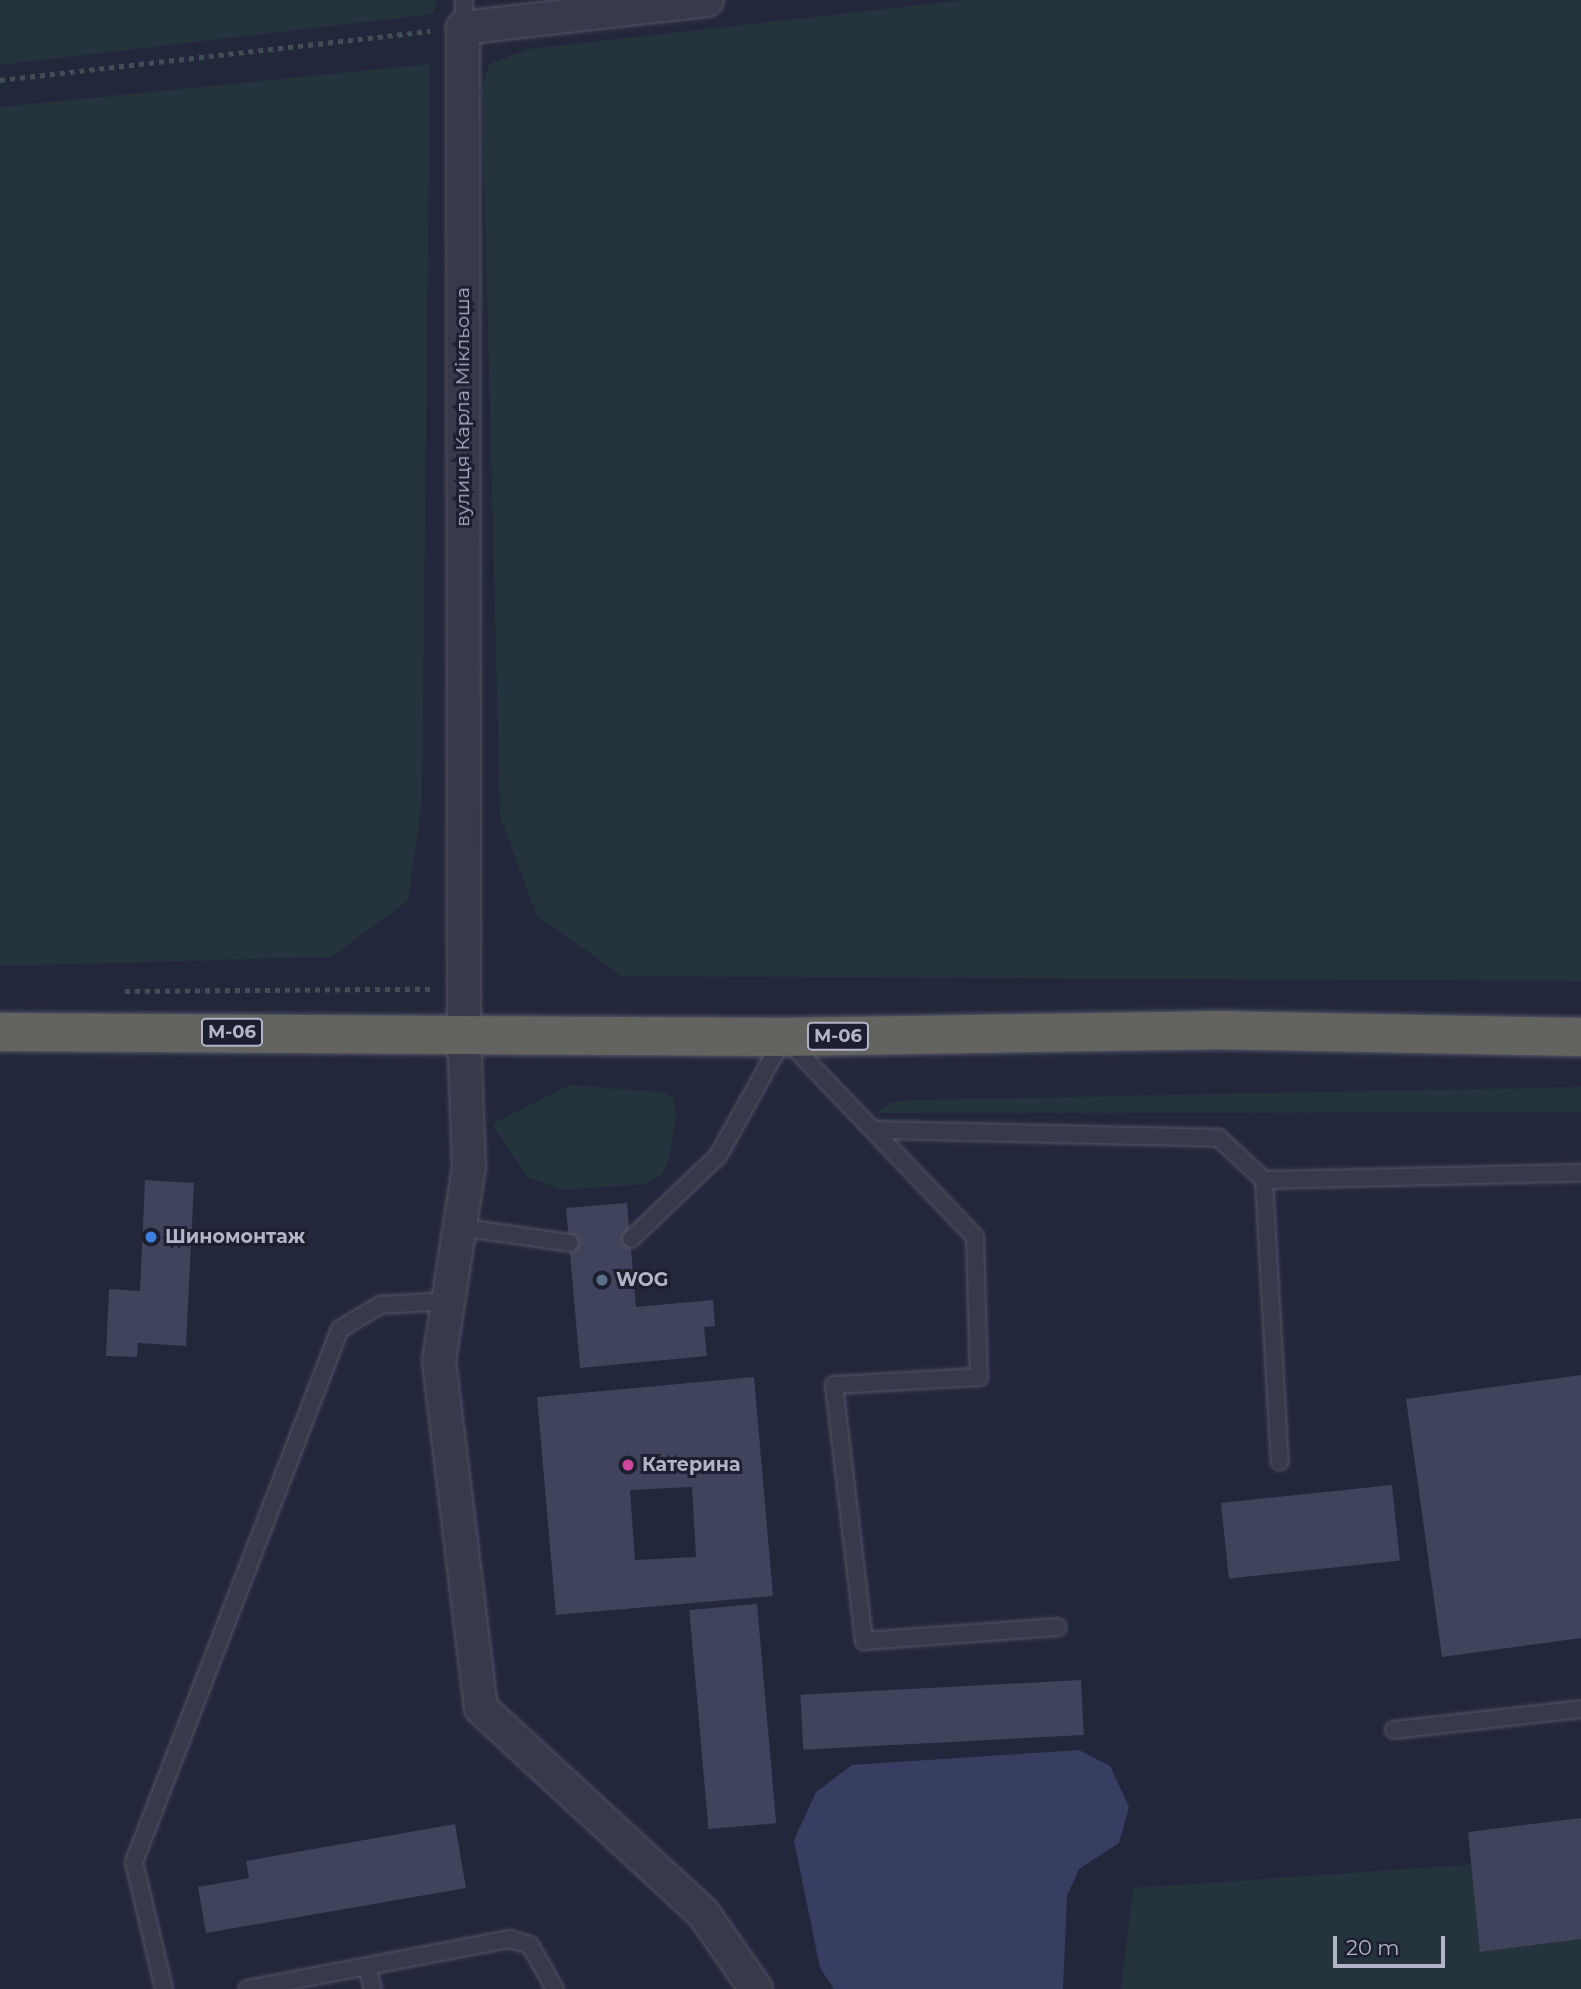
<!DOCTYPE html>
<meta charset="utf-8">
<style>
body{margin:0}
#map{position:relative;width:1581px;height:1989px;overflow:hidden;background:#23273b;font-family:Montserrat,sans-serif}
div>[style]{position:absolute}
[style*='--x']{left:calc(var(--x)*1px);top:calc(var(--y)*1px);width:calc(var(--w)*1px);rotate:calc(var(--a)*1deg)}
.green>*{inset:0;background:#25333c}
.water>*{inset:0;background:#373e62}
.building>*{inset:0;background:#3f435b;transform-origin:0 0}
.path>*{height:4.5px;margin-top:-2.25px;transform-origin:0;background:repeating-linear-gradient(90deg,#404f56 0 5px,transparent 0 10px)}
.roads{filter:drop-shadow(0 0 2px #525566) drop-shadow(0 0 2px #525566)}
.service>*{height:16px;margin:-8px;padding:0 8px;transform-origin:8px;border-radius:8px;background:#373a4b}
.minor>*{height:32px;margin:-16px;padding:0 16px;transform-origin:16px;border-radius:16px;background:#373a4b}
.trunk>*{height:38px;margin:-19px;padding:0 19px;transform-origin:19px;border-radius:19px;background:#636360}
.dots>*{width:19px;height:19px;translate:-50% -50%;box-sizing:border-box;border:4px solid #1c1f30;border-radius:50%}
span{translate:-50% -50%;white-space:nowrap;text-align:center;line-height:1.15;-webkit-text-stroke:6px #1c1f30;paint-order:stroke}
.shield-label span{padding:2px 5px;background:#1c1f30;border:2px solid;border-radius:5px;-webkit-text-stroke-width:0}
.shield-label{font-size:18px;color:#b2b5c7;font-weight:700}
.street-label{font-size:19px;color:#b2b5c7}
.poi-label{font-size:19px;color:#b2b5c7;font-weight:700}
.left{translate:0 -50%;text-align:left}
.scale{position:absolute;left:1333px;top:1936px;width:112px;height:32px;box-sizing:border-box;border:4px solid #b2b5c7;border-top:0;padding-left:9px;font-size:21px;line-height:24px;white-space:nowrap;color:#b2b5c7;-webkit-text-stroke:5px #1c1f30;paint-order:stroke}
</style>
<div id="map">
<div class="green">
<div style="clip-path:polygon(0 0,437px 0,433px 14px,0 65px)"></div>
<div style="clip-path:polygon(965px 0,1581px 0,1581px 981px,622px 976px,537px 916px,500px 816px,482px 90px,489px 64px,529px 49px)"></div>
<div style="clip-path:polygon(430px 64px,422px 802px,408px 901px,331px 957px,0 966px,0 107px)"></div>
<div style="clip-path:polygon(570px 1085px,661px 1092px,673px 1098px,676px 1117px,669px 1160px,660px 1176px,644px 1184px,563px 1190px,527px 1177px,492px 1124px)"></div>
<div style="clip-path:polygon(1581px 1087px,1581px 1112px,875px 1113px,890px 1103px,912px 1100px)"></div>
<div style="clip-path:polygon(1581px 1857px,1581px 1989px,1121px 1989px,1133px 1888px)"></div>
</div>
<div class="water">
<div style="clip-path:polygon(1079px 1750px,1110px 1766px,1129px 1807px,1119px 1843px,1079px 1869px,1067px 1896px,1063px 1989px,834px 1989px,820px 1968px,794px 1840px,816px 1792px,852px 1765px)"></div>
</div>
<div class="building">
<div style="clip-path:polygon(145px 1180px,194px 1183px,186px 1346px,138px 1343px,137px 1357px,106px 1356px,109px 1289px,140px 1291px)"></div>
<div style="clip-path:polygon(627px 1203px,636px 1307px,713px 1300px,715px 1326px,704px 1327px,707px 1356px,580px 1368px,566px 1208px)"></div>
<div style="clip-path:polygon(1581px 1375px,1581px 1638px,1442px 1657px,1406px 1399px)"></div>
<div style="clip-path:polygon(evenodd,754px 1377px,773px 1596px,556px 1615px,537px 1397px,754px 1377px,692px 1487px,696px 1557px,635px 1560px,630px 1490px,692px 1487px)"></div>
<div style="left:1392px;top:1485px;width:76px;height:172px;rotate:84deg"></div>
<div style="left:757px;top:1604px;width:220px;height:68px;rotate:85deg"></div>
<div style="left:1081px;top:1680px;width:55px;height:281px;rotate:87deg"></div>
<div style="clip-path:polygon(1581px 1818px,1581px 1939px,1480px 1952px,1468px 1832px)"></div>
<div style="clip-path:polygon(455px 1824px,466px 1888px,206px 1933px,198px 1887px,249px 1878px,246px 1861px)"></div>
</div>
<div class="path">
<div style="--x:0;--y:80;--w:433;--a:-6.5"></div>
<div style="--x:125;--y:991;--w:307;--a:-0.4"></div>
</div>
<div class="roads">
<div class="service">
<div style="--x:463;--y:28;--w:28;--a:-88"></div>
<div style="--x:877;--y:1130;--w:342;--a:1.3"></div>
<div style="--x:1219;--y:1138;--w:62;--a:43"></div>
<div style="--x:1264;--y:1180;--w:282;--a:86.8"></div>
<div style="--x:1264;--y:1180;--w:317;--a:-1.3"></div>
<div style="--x:459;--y:1227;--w:112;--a:8.2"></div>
<div style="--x:631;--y:1239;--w:120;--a:-43.7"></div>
<div style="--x:718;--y:1156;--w:136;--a:-61"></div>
<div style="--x:784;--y:1037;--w:277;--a:46.3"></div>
<div style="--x:975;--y:1237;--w:140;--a:88.4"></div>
<div style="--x:979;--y:1377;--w:145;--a:176.8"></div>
<div style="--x:834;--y:1385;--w:258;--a:83.3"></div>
<div style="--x:864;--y:1641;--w:194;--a:-4.1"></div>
<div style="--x:1394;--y:1730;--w:188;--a:-6.4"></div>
<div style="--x:367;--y:1967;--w:23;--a:75"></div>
<div style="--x:164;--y:1989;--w:130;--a:-103.3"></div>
<div style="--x:134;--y:1862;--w:571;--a:-68.87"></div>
<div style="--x:340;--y:1329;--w:47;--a:-31"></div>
<div style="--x:380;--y:1305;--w:67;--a:-3.4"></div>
<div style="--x:247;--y:1989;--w:268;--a:-10.8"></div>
<div style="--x:510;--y:1939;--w:21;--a:17"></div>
<div style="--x:530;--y:1945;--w:51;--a:60.4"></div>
</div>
<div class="minor">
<div style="--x:707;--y:0;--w:246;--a:173.5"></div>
<div style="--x:463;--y:28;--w:1004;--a:89.94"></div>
<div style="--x:464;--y:1032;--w:135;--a:87.9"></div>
<div style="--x:469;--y:1167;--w:196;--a:98.8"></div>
<div style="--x:439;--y:1361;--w:350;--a:83.1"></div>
<div style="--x:481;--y:1708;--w:302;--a:42.7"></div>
<div style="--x:703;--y:1913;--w:93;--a:55.1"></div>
</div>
<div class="trunk">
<div style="--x:0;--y:1032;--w:784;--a:0.37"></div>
<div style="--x:784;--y:1037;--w:429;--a:-0.9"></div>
<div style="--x:1213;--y:1030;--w:368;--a:1.1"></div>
</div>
</div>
<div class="dots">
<div style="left:151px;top:1237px;background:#3f7fe0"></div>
<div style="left:602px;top:1280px;background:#5c6f8a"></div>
<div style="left:628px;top:1465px;background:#d1479c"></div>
</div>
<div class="shield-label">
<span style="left:232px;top:1032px">М-06</span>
<span style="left:838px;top:1036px">М-06</span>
</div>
<div class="street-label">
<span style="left:463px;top:407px;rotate:-90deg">вулиця Карла Мікльоша</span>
</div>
<div class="poi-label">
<span class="left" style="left:165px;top:1237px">Шиномонтаж</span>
<span class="left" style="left:616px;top:1280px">WOG</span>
<span class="left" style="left:642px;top:1465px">Катерина</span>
</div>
<div class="scale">20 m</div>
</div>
